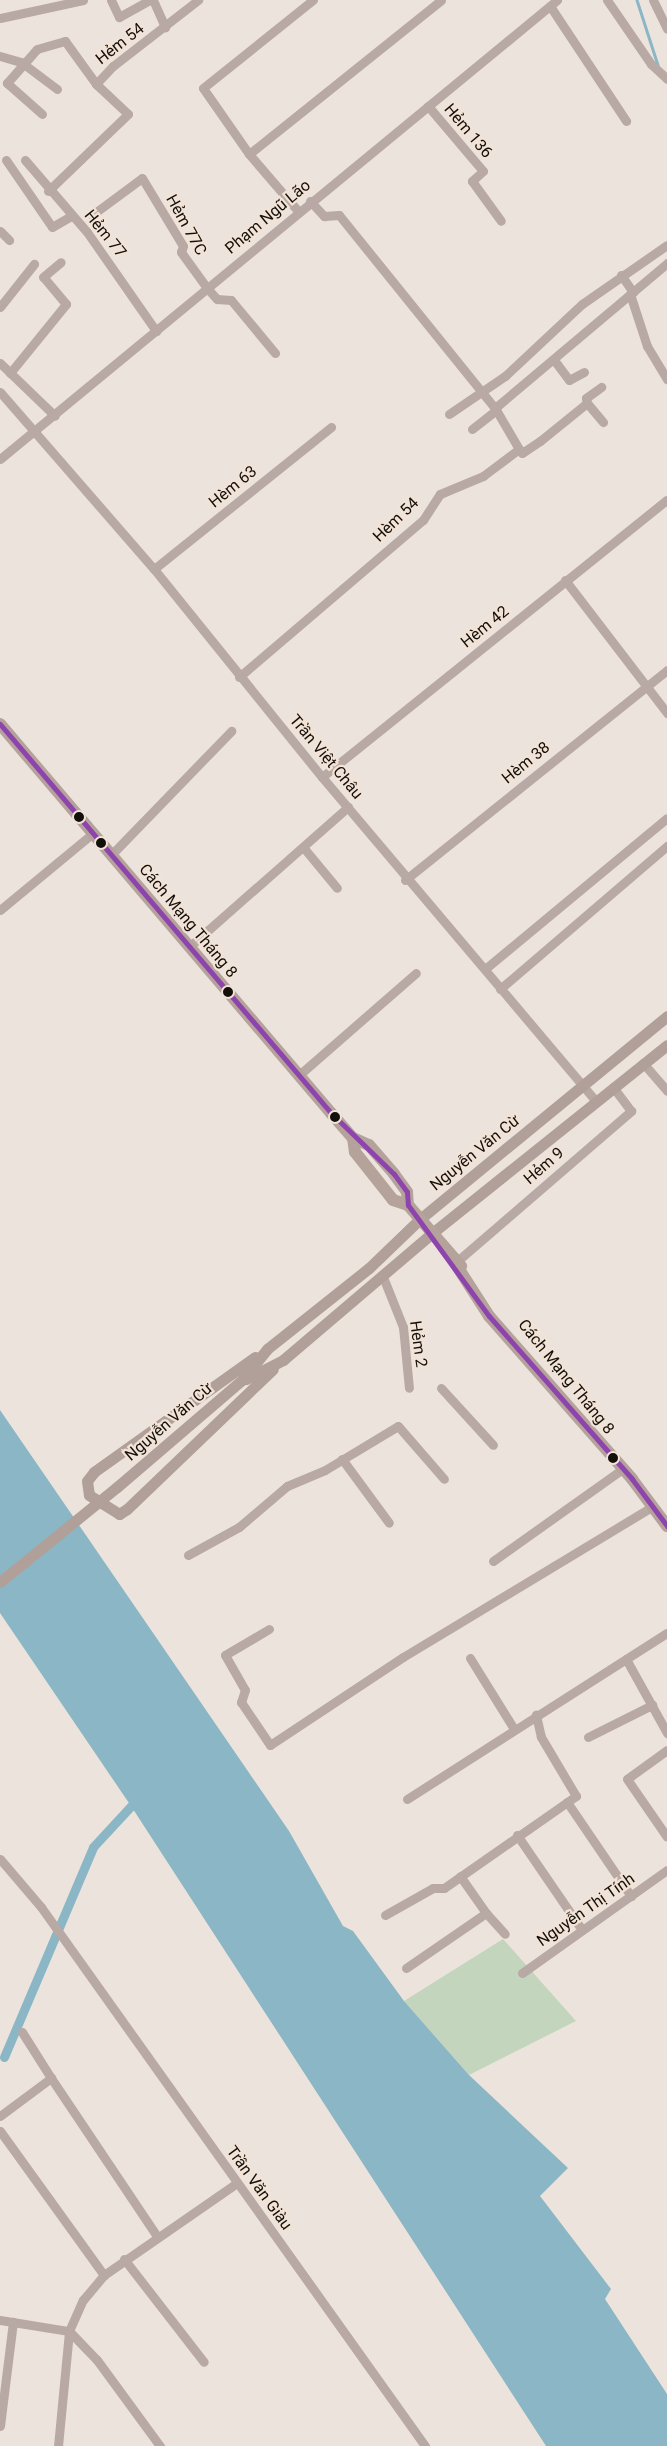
<!DOCTYPE html>
<meta charset="utf-8">
<style>
body{margin:0}
#map{position:relative;width:667px;height:2446px;overflow:hidden;background:#ece4dc;font-family:Roboto,sans-serif}
div>[style]{position:absolute}
[style*='--x']{left:calc(var(--x)*1px);top:calc(var(--y)*1px);width:calc(var(--w)*1px);rotate:calc(var(--a)*1deg)}
.green>*{inset:0;background:#c3d5bc}
.water>*{inset:0;background:#8bb6c5}
.stream>*{height:2.5px;margin:-1.25px;padding:0 1.25px;transform-origin:1.25px;border-radius:1.25px;background:#8bb6c5}
.canal>*{height:9px;margin:-4.5px;padding:0 4.5px;transform-origin:4.5px;border-radius:4.5px;background:#8bb6c5}
.minor>*{height:9px;margin:-4.5px;padding:0 4.5px;transform-origin:4.5px;border-radius:4.5px;background:#b9a9a4}
.major>*{height:11px;margin:-5.5px;padding:0 5.5px;transform-origin:5.5px;border-radius:5.5px;background:#b1a099}
.highway>*{height:12px;margin:-6px;padding:0 6px;transform-origin:6px;border-radius:6px;background:#b5a39b}
.major-bridge>*{height:11px;margin:-5.5px;padding:0 5.5px;transform-origin:5.5px;border-radius:5.5px;background:#b1a099}
.bus-1>*{height:5px;margin:-2.5px;padding:0 2.5px;transform-origin:2.5px;border-radius:2.5px;background:#8e44ad}
.dots>*{width:14px;height:14px;translate:-50% -50%;box-sizing:border-box;border:2px solid #f2e3d6;border-radius:50%}
span{translate:-50% -50%;white-space:nowrap;text-align:center;line-height:1.15;-webkit-text-stroke:4.5px #f2e3d6;paint-order:stroke}
.street-label{font-size:16px;color:#130f0a}
</style>
<div id="map">
<div class="green">
<div style="clip-path:polygon(503px 1939px,576px 2021px,469px 2075px,404px 2001px)"></div>
</div>
<div class="water">
<div style="clip-path:polygon(0 1410px,289px 1831px,343px 1926px,353px 1931px,404px 2001px,469px 2075px,568px 2168px,540px 2196px,611px 2289px,605px 2299px,667px 2394px,667px 2446px,546px 2446px,131px 1806px,0 1613px)"></div>
</div>
<div class="stream">
<div style="--x:637;--y:0;--w:68;--a:72.1"></div>
</div>
<div class="canal">
<div style="--x:4;--y:2057;--w:228;--a:-67"></div>
<div style="--x:93;--y:1847;--w:56;--a:-47.2"></div>
</div>
<div class="minor">
<div style="--x:111;--y:0;--w:19;--a:65"></div>
<div style="--x:119;--y:17;--w:35;--a:-29"></div>
<div style="--x:153;--y:0;--w:30;--a:66"></div>
<div style="--x:607;--y:0;--w:78;--a:55.5"></div>
<div style="--x:651;--y:64;--w:22;--a:43"></div>
<div style="--x:653;--y:0;--w:32;--a:64"></div>
<div style="--x:550;--y:6;--w:138;--a:56.5"></div>
<div style="--x:0;--y:18;--w:85;--a:-12.2"></div>
<div style="--x:0;--y:56;--w:22;--a:16"></div>
<div style="--x:21;--y:62;--w:45;--a:36.9"></div>
<div style="--x:428;--y:106;--w:85;--a:49.8"></div>
<div style="--x:483;--y:171;--w:15;--a:138"></div>
<div style="--x:472;--y:181;--w:49;--a:54.1"></div>
<div style="--x:42;--y:114;--w:47;--a:-138.5"></div>
<div style="--x:7;--y:83;--w:45;--a:-48.6"></div>
<div style="--x:37;--y:49;--w:29;--a:-16"></div>
<div style="--x:65;--y:41;--w:53;--a:54.2"></div>
<div style="--x:96;--y:84;--w:25;--a:-47"></div>
<div style="--x:113;--y:66;--w:108;--a:-37.8"></div>
<div style="--x:249;--y:154;--w:246;--a:-38.7"></div>
<div style="--x:6;--y:160;--w:81;--a:55.5"></div>
<div style="--x:52;--y:227;--w:22;--a:-30"></div>
<div style="--x:25;--y:160;--w:95;--a:49.3"></div>
<div style="--x:87;--y:232;--w:121;--a:55.1"></div>
<div style="--x:48;--y:191;--w:111;--a:-43.9"></div>
<div style="--x:128;--y:114;--w:44;--a:-136.8"></div>
<div style="--x:310;--y:201;--w:21;--a:47"></div>
<div style="--x:324;--y:216;--w:15;--a:-4"></div>
<div style="--x:339;--y:215;--w:248;--a:51.1"></div>
<div style="--x:495;--y:408;--w:48;--a:59.7"></div>
<div style="--x:298;--y:211;--w:75;--a:-130.7"></div>
<div style="--x:249;--y:154;--w:80;--a:-124.9"></div>
<div style="--x:203;--y:88;--w:141;--a:-38.7"></div>
<div style="--x:92;--y:215;--w:62;--a:-36.5"></div>
<div style="--x:142;--y:178;--w:79;--a:58.9"></div>
<div style="--x:183;--y:246;--w:6;--a:108"></div>
<div style="--x:181;--y:252;--w:44;--a:54.2"></div>
<div style="--x:207;--y:288;--w:15;--a:48"></div>
<div style="--x:217;--y:299;--w:14;--a:4"></div>
<div style="--x:231;--y:300;--w:69;--a:50.3"></div>
<div style="--x:0;--y:231;--w:13;--a:45"></div>
<div style="--x:621;--y:275;--w:21;--a:55"></div>
<div style="--x:630;--y:294;--w:55;--a:71.9"></div>
<div style="--x:647;--y:346;--w:39;--a:59"></div>
<div style="--x:0;--y:307;--w:55;--a:-51.7"></div>
<div style="--x:554;--y:360;--w:25;--a:53"></div>
<div style="--x:569;--y:380;--w:17;--a:-28"></div>
<div style="--x:0;--y:363;--w:76;--a:43.9"></div>
<div style="--x:10;--y:373;--w:89;--a:-50.9"></div>
<div style="--x:66;--y:304;--w:35;--a:-130"></div>
<div style="--x:43;--y:277;--w:23;--a:-40"></div>
<div style="--x:0;--y:392;--w:235;--a:49"></div>
<div style="--x:154;--y:569;--w:267;--a:51.1"></div>
<div style="--x:322;--y:777;--w:424;--a:49.8"></div>
<div style="--x:587;--y:403;--w:5;--a:-101"></div>
<div style="--x:586;--y:398;--w:19;--a:-36"></div>
<div style="--x:495;--y:408;--w:225;--a:-40.1"></div>
<div style="--x:449;--y:414;--w:68;--a:-34.2"></div>
<div style="--x:505;--y:376;--w:105;--a:-43.1"></div>
<div style="--x:582;--y:304;--w:103;--a:-34.8"></div>
<div style="--x:472;--y:429;--w:31;--a:-38"></div>
<div style="--x:519;--y:449;--w:5;--a:53"></div>
<div style="--x:522;--y:453;--w:22;--a:-34"></div>
<div style="--x:540;--y:441;--w:60;--a:-39"></div>
<div style="--x:587;--y:403;--w:25;--a:50"></div>
<div style="--x:0;--y:459;--w:722;--a:-39.49"></div>
<div style="--x:154;--y:569;--w:227;--a:-38.7"></div>
<div style="--x:565;--y:580;--w:168;--a:52.5"></div>
<div style="--x:239;--y:677;--w:242;--a:-40.5"></div>
<div style="--x:423;--y:520;--w:31;--a:-57"></div>
<div style="--x:440;--y:494;--w:47;--a:-22.7"></div>
<div style="--x:483;--y:476;--w:45;--a:-36.9"></div>
<div style="--x:322;--y:777;--w:442;--a:-38.8"></div>
<div style="--x:303;--y:847;--w:53;--a:50.3"></div>
<div style="--x:111;--y:855;--w:173;--a:-45.9"></div>
<div style="--x:405;--y:880;--w:336;--a:-38.7"></div>
<div style="--x:0;--y:910;--w:119;--a:-39.6"></div>
<div style="--x:189;--y:947;--w:212;--a:-41.4"></div>
<div style="--x:485;--y:969;--w:236;--a:-39.7"></div>
<div style="--x:500;--y:989;--w:220;--a:-40.6"></div>
<div style="--x:643;--y:1063;--w:37;--a:49"></div>
<div style="--x:299;--y:1075;--w:155;--a:-41.1"></div>
<div style="--x:455;--y:1263;--w:233;--a:-40.8"></div>
<div style="--x:631;--y:1111;--w:30;--a:-127"></div>
<div style="--x:383;--y:1277;--w:54;--a:68.2"></div>
<div style="--x:403;--y:1327;--w:61;--a:84.4"></div>
<div style="--x:441;--y:1388;--w:77;--a:47.6"></div>
<div style="--x:342;--y:1459;--w:79;--a:53.7"></div>
<div style="--x:188;--y:1555;--w:58;--a:-28.8"></div>
<div style="--x:239;--y:1527;--w:63;--a:-40.5"></div>
<div style="--x:287;--y:1486;--w:41;--a:-22.8"></div>
<div style="--x:325;--y:1470;--w:85;--a:-31.1"></div>
<div style="--x:398;--y:1426;--w:70;--a:49"></div>
<div style="--x:493;--y:1561;--w:157;--a:-35.4"></div>
<div style="--x:269;--y:1629;--w:51;--a:149.4"></div>
<div style="--x:225;--y:1655;--w:40;--a:60.3"></div>
<div style="--x:245;--y:1690;--w:13;--a:108"></div>
<div style="--x:241;--y:1702;--w:52;--a:56"></div>
<div style="--x:270;--y:1745;--w:159;--a:-33.5"></div>
<div style="--x:403;--y:1657;--w:291;--a:-31.1"></div>
<div style="--x:470;--y:1658;--w:84;--a:58.2"></div>
<div style="--x:626;--y:1659;--w:85;--a:61"></div>
<div style="--x:588;--y:1737;--w:72;--a:-26.6"></div>
<div style="--x:667;--y:1750;--w:49;--a:144.1"></div>
<div style="--x:627;--y:1779;--w:70;--a:55.4"></div>
<div style="--x:407;--y:1799;--w:308;--a:-32.6"></div>
<div style="--x:567;--y:1802;--w:114;--a:55.8"></div>
<div style="--x:517;--y:1835;--w:115;--a:55.6"></div>
<div style="--x:0;--y:1859;--w:63;--a:49.5"></div>
<div style="--x:41;--y:1907;--w:662;--a:54.53"></div>
<div style="--x:486;--y:1913;--w:28;--a:48"></div>
<div style="--x:385;--y:1915;--w:55;--a:-29.4"></div>
<div style="--x:433;--y:1888;--w:11;--a:0"></div>
<div style="--x:444;--y:1888;--w:161;--a:-34.9"></div>
<div style="--x:576;--y:1796;--w:69;--a:-120.7"></div>
<div style="--x:541;--y:1737;--w:23;--a:-103"></div>
<div style="--x:406;--y:1968;--w:97;--a:-34.5"></div>
<div style="--x:486;--y:1913;--w:45;--a:-125.1"></div>
<div style="--x:522;--y:1973;--w:178;--a:-35.4"></div>
<div style="--x:22;--y:2032;--w:54;--a:57.8"></div>
<div style="--x:0;--y:2116;--w:64;--a:-36.7"></div>
<div style="--x:51;--y:2078;--w:189;--a:56.2"></div>
<div style="--x:0;--y:2131;--w:178;--a:54.2"></div>
<div style="--x:124;--y:2259;--w:130;--a:52.2"></div>
<div style="--x:0;--y:2320;--w:70;--a:9.1"></div>
<div style="--x:69;--y:2331;--w:34;--a:-66"></div>
<div style="--x:83;--y:2300;--w:33;--a:-50"></div>
<div style="--x:104;--y:2275;--w:162;--a:-34.7"></div>
<div style="--x:69;--y:2331;--w:40;--a:46"></div>
<div style="--x:97;--y:2360;--w:107;--a:53.8"></div>
<div style="--x:0;--y:2426;--w:105;--a:-82.9"></div>
<div style="--x:58;--y:2446;--w:116;--a:-84.5"></div>
</div>
<div class="major">
<div style="--x:255;--y:1357;--w:198;--a:144.5"></div>
<div style="--x:94;--y:1472;--w:11;--a:128"></div>
<div style="--x:87;--y:1481;--w:14;--a:82"></div>
<div style="--x:89;--y:1495;--w:36;--a:32"></div>
<div style="--x:119;--y:1514;--w:9;--a:-32"></div>
<div style="--x:127;--y:1509;--w:202;--a:-43.8"></div>
<div style="--x:246;--y:1379;--w:42;--a:-27.2"></div>
<div style="--x:283;--y:1360;--w:194;--a:-40.4"></div>
<div style="--x:431;--y:1234;--w:302;--a:-38.7"></div>
<div style="--x:117;--y:1487;--w:165;--a:-40.6"></div>
<div style="--x:242;--y:1380;--w:40;--a:-51"></div>
<div style="--x:267;--y:1349;--w:130;--a:-38.5"></div>
<div style="--x:369;--y:1268;--w:71;--a:-43.9"></div>
<div style="--x:420;--y:1219;--w:320;--a:-39.4"></div>
</div>
<div class="highway">
<div style="--x:0;--y:724;--w:511;--a:49.61"></div>
<div style="--x:331;--y:1113;--w:33;--a:49"></div>
<div style="--x:353;--y:1138;--w:17;--a:24"></div>
<div style="--x:369;--y:1145;--w:38;--a:49"></div>
<div style="--x:394;--y:1174;--w:22;--a:54"></div>
<div style="--x:407;--y:1192;--w:13;--a:86"></div>
<div style="--x:353;--y:1138;--w:14;--a:82"></div>
<div style="--x:355;--y:1152;--w:61;--a:51.6"></div>
<div style="--x:393;--y:1200;--w:16;--a:18"></div>
<div style="--x:408;--y:1205;--w:81;--a:49"></div>
<div style="--x:455;--y:1263;--w:63;--a:57.3"></div>
<div style="--x:489;--y:1316;--w:217;--a:48.7"></div>
<div style="--x:632;--y:1479;--w:59;--a:53.3"></div>
</div>
<div class="major-bridge">
<div style="--x:0;--y:1582;--w:151;--a:-39.1"></div>
</div>
<div class="bus-1">
<div style="--x:0;--y:724;--w:511;--a:49.61"></div>
<div style="--x:331;--y:1113;--w:88;--a:44.1"></div>
<div style="--x:394;--y:1174;--w:22;--a:54"></div>
<div style="--x:407;--y:1192;--w:13;--a:86"></div>
<div style="--x:408;--y:1205;--w:137;--a:53.9"></div>
<div style="--x:489;--y:1316;--w:217;--a:48.7"></div>
<div style="--x:632;--y:1479;--w:59;--a:53.3"></div>
</div>
<div class="dots">
<div style="left:79px;top:817px;background:#130f0a"></div>
<div style="left:101px;top:843px;background:#130f0a"></div>
<div style="left:228px;top:992px;background:#130f0a"></div>
<div style="left:335px;top:1117px;background:#130f0a"></div>
<div style="left:613px;top:1458px;background:#130f0a"></div>
</div>
<div class="street-label">
<span style="left:120px;top:44px;rotate:-38deg">Hẻm 54</span>
<span style="left:468px;top:131px;rotate:50deg">Hẻm 136</span>
<span style="left:268px;top:217px;rotate:-40deg">Phạm Ngũ Lão</span>
<span style="left:186px;top:225px;rotate:61deg">Hẻm 77C</span>
<span style="left:105px;top:234px;rotate:51deg">Hẻm 77</span>
<span style="left:233px;top:487px;rotate:-39deg">Hèm 63</span>
<span style="left:396px;top:520px;rotate:-44deg">Hèm 54</span>
<span style="left:485px;top:627px;rotate:-39deg">Hèm 42</span>
<span style="left:326px;top:757px;rotate:50deg">Trần Việt Châu</span>
<span style="left:526px;top:763px;rotate:-39deg">Hèm 38</span>
<span style="left:188px;top:921px;rotate:50deg">Cách Mạng Tháng 8</span>
<span style="left:475px;top:1153px;rotate:-39deg">Nguyễn Văn Cừ</span>
<span style="left:544px;top:1166px;rotate:-41deg">Hẻm 9</span>
<span style="left:418px;top:1344px;rotate:82deg">Hẻm 2</span>
<span style="left:566px;top:1377px;rotate:51deg">Cách Mạng Tháng 8</span>
<span style="left:169px;top:1422px;rotate:-41deg">Nguyễn Văn Cừ</span>
<span style="left:586px;top:1910px;rotate:-35deg">Nguyễn Thị Tính</span>
<span style="left:259px;top:2188px;rotate:54deg">Trần Văn Giàu</span>
</div>
</div>
